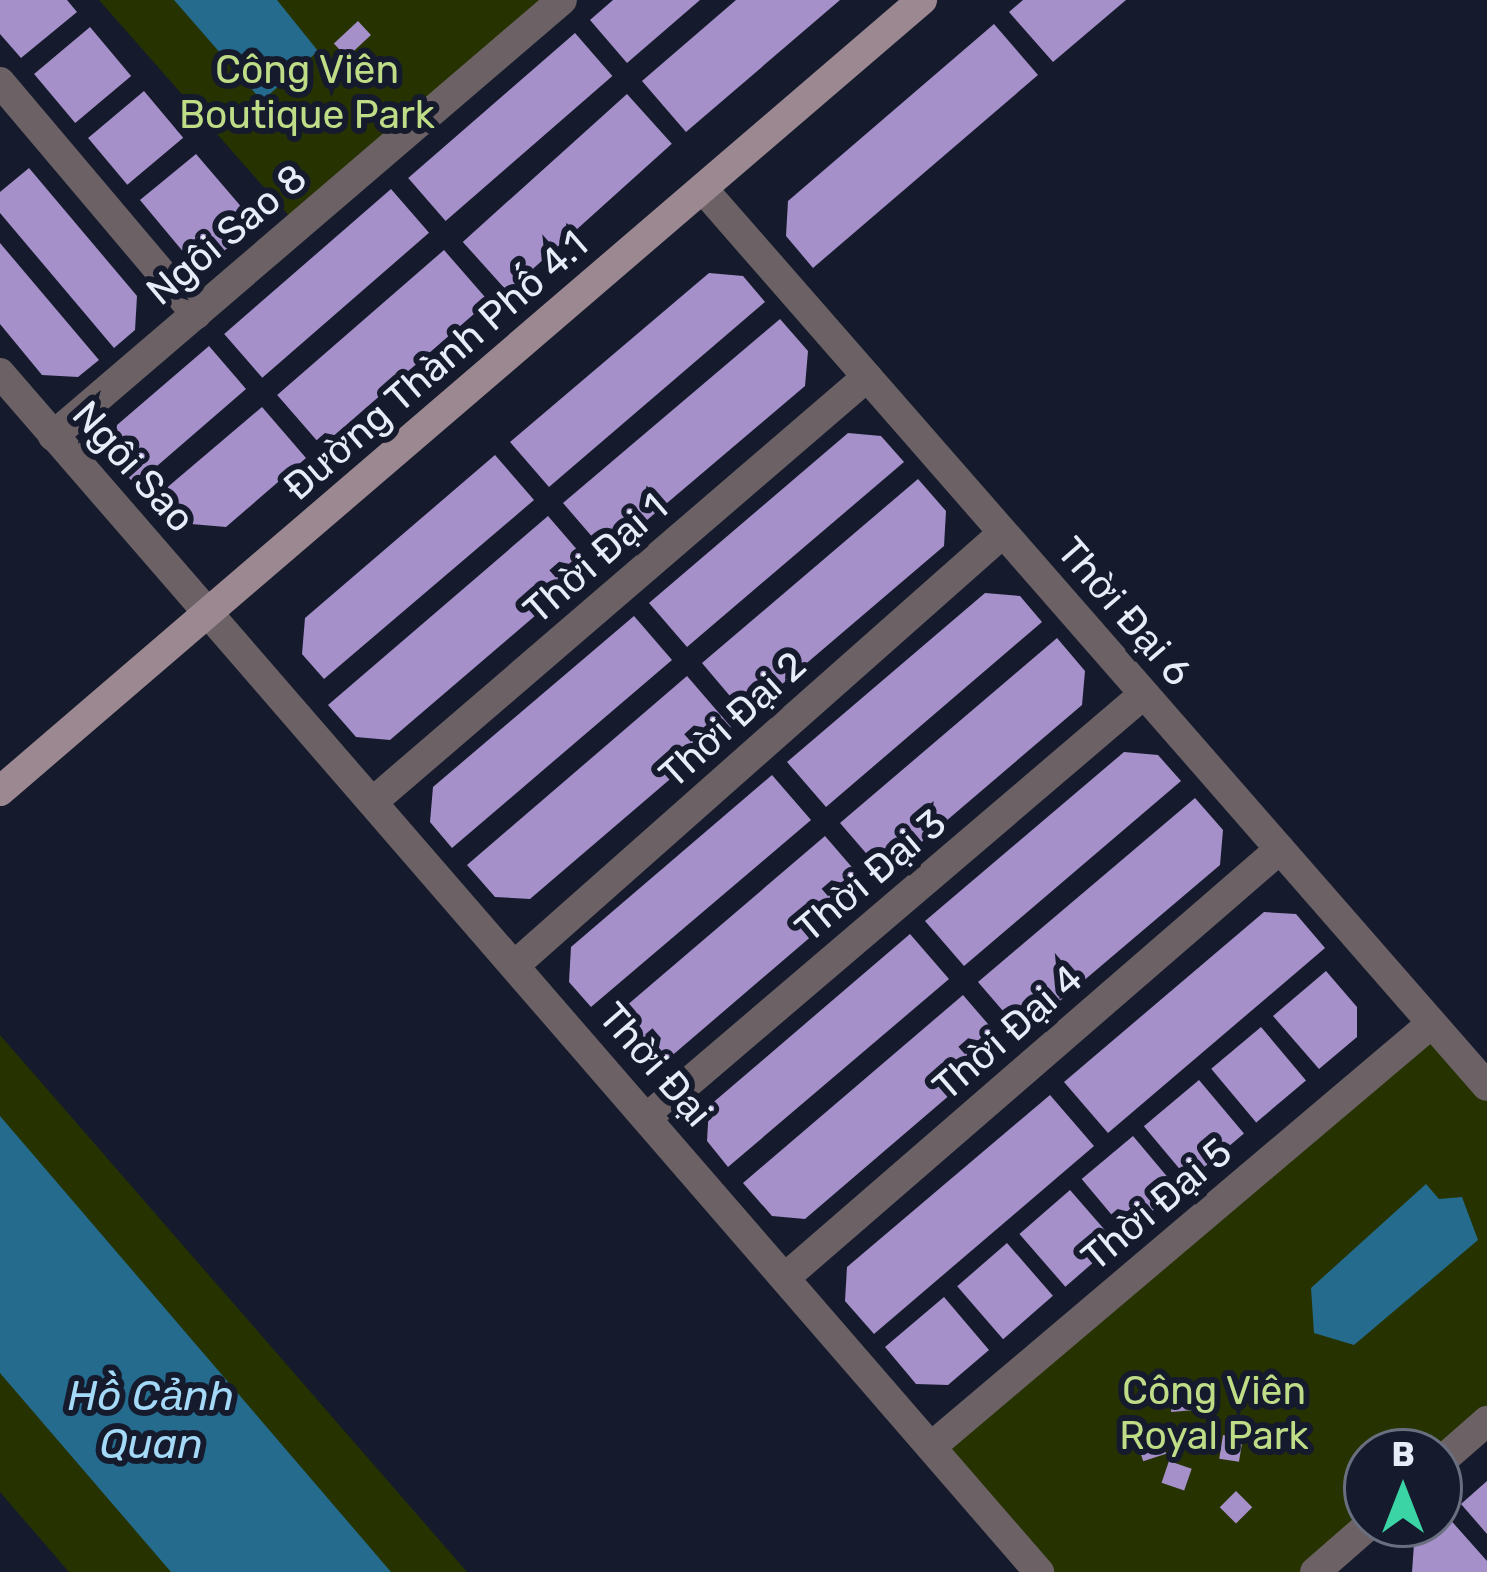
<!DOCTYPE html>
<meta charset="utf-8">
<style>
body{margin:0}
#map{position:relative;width:1487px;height:1572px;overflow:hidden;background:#151b2d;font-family:Rubik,sans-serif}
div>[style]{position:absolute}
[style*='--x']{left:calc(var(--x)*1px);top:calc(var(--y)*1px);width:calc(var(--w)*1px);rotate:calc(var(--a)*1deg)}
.green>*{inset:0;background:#263301}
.water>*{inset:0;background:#256b8d}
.building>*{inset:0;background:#a690ca;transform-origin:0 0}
.street>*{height:30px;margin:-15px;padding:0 15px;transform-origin:15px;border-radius:15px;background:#6c6165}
.secondary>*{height:30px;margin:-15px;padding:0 15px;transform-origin:15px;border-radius:15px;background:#9b8890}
span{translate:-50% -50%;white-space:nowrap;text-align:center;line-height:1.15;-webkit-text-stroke:12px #151b2d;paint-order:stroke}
.park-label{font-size:39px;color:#bfdc86}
.street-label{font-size:39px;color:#e7ecf9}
.water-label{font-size:42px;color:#a4daf8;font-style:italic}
.north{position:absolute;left:1343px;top:1428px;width:120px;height:120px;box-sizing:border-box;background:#151b2d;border:3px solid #696f7f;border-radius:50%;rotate:0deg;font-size:33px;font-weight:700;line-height:48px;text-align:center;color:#e7ecf9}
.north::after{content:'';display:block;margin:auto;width:42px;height:54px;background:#3bd4a4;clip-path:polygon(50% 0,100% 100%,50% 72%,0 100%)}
</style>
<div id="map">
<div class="green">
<div style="clip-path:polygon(99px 0,562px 0,298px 226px)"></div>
<div style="clip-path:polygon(1432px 1023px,1487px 1086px,1487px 1421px,1439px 1452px,1367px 1452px,1367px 1524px,1315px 1572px,1039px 1572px,931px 1447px)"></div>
<div style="clip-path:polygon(0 1035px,467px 1572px,69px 1572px,0 1492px)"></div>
</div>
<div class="water">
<div style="clip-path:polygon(174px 0,277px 0,318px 51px,262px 101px)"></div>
<div style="clip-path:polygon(0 1116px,391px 1572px,171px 1572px,0 1373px)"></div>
<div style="clip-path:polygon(1426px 1184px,1439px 1199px,1462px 1197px,1478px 1240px,1354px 1345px,1314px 1333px,1311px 1288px)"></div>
</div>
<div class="building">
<div style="clip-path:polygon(0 0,67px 0,77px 12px,21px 58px,0 34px)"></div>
<div style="clip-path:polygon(613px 0,700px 0,627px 63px,590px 20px)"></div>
<div style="clip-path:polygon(736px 0,840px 0,686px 132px,642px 81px)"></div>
<div style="clip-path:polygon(1023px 0,1126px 0,1053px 62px,1009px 12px)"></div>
<div style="left:358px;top:21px;width:19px;height:33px;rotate:47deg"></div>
<div style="clip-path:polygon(994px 24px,1038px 75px,813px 268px,786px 236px,788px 201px)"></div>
<div style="left:90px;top:27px;width:64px;height:73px;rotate:50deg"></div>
<div style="left:575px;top:33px;width:57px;height:221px;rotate:49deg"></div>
<div style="left:144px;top:91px;width:61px;height:73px;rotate:50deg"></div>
<div style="left:627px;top:94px;width:67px;height:221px;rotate:48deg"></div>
<div style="clip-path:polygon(196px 154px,256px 224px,218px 256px,185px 254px,140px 200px)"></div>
<div style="clip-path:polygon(29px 168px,137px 296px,135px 330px,114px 348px,0 213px,0 192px)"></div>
<div style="left:391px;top:189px;width:58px;height:221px;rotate:49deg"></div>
<div style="clip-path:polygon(0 243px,99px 360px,78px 377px,42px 375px,0 324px)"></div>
<div style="left:444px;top:250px;width:68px;height:221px;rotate:49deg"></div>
<div style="clip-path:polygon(709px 273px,743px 276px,765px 302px,549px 487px,510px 442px)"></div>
<div style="clip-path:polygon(780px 319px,808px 351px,805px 386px,607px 554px,563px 503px)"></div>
<div style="clip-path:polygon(209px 346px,246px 389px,135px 485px,114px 460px,117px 425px)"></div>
<div style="clip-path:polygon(262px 407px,306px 458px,226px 527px,168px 522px,150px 502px)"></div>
<div style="clip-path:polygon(848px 433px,881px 436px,904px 462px,687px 647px,649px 603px)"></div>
<div style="clip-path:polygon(495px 455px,534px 500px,324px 679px,302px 654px,305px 618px)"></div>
<div style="clip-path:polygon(918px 479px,946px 511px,944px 546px,746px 715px,702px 663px)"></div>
<div style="clip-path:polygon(548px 516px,592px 567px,390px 740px,356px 737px,328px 705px)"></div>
<div style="clip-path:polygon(985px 593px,1020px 596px,1042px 622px,826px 807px,787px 762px)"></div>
<div style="clip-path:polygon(634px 616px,672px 660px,452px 848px,430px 822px,433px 787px)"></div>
<div style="clip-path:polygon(1057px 638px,1085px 671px,1082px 705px,884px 874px,840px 823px)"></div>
<div style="clip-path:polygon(687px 676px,731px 727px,530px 899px,495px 897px,467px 865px)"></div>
<div style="clip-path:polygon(1124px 752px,1158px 755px,1181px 781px,964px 966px,925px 921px)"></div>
<div style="clip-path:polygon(772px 775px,811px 820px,591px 1007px,569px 982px,571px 947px)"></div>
<div style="clip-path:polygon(1195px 798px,1223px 830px,1220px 865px,1022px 1033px,978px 982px)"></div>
<div style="clip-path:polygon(825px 836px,869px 887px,668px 1059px,633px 1057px,605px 1024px)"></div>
<div style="clip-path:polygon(1264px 912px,1296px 914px,1325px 948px,1108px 1133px,1064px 1082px)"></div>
<div style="clip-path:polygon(910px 934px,949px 979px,728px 1167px,707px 1141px,709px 1106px)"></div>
<div style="clip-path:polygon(1326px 971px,1357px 1007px,1357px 1037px,1319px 1069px,1273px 1016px)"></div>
<div style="clip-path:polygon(963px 995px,1007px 1046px,805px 1219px,772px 1216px,743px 1183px)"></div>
<div style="left:1261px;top:1027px;width:70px;height:65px;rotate:50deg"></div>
<div style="left:1199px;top:1080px;width:70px;height:72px;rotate:50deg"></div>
<div style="clip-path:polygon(1050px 1095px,1094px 1146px,874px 1334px,845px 1301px,847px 1267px)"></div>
<div style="left:1133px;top:1136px;width:70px;height:67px;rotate:50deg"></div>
<div style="left:1070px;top:1190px;width:70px;height:67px;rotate:49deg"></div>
<div style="left:1007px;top:1243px;width:70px;height:66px;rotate:49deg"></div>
<div style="clip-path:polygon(944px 1297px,989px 1350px,948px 1385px,916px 1384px,885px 1347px)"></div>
<div style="left:1192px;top:1385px;width:25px;height:23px;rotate:85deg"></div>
<div style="left:1158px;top:1429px;width:26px;height:24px;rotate:72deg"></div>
<div style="left:1223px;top:1435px;width:20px;height:24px;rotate:9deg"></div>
<div style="left:1169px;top:1461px;width:24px;height:23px;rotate:19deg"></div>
<div style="clip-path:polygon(1487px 1481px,1487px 1534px,1461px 1504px)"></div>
<div style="left:1236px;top:1491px;width:23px;height:23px;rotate:45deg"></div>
<div style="clip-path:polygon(1447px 1516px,1487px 1561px,1487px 1572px,1412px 1572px,1414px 1544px)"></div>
</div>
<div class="street">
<div style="--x:0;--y:82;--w:304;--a:49.8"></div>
<div style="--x:703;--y:189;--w:1191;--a:48.85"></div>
<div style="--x:0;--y:373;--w:1587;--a:49.09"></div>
<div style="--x:53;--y:436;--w:670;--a:-40.58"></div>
<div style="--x:375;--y:800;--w:649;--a:-40.69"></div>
<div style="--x:515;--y:965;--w:652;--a:-41.52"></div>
<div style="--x:648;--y:1117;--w:652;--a:-40.46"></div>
<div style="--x:787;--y:1276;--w:652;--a:-40.9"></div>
<div style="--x:931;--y:1447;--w:656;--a:-40.24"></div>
<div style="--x:1439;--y:1463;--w:64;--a:-41.2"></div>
<div style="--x:1315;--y:1572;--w:73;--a:-41.1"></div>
</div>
<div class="secondary">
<div style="--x:0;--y:791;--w:1215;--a:-40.63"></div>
</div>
<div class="park-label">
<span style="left:307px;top:93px">Công Viên<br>Boutique Park</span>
<span style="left:1214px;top:1414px">Công Viên<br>Royal Park</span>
</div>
<div class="street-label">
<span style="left:227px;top:235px;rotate:-40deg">Ngôi Sao 8</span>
<span style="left:436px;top:366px;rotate:-41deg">Đường Thành Phố 4.1</span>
<span style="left:133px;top:467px;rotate:48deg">Ngôi Sao</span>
<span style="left:596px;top:559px;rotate:-41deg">Thời Đại 1</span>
<span style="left:1124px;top:612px;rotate:49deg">Thời Đại 6</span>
<span style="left:733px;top:720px;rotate:-42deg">Thời Đại 2</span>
<span style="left:871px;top:876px;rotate:-40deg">Thời Đại 3</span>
<span style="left:1008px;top:1033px;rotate:-41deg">Thời Đại 4</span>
<span style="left:655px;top:1065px;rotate:49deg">Thời Đại</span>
<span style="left:1157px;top:1205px;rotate:-40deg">Thời Đại 5</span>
</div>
<div class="water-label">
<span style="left:151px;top:1420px">Hồ Cảnh<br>Quan</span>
</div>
<div class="north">B</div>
</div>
